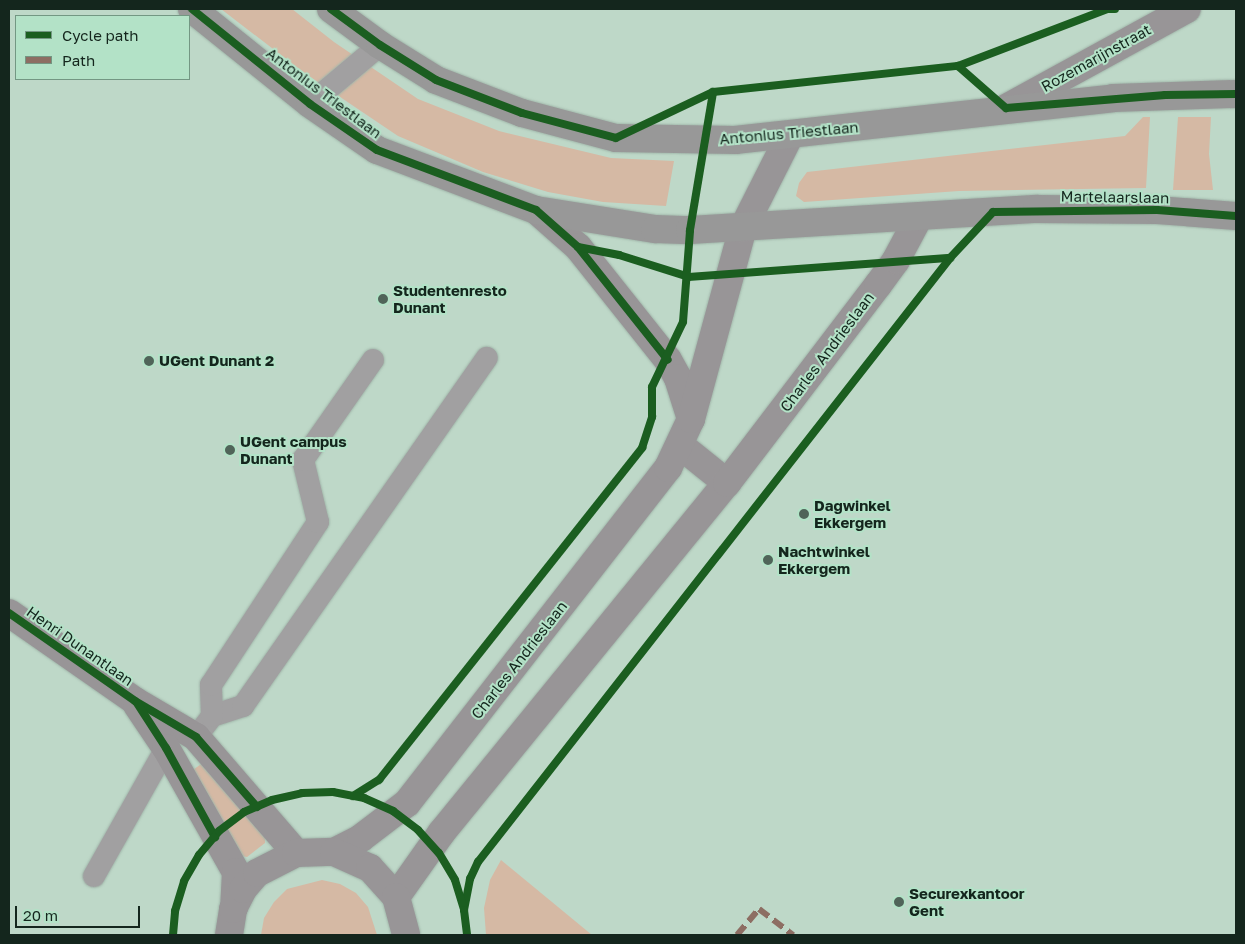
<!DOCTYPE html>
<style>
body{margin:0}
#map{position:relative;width:1245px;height:944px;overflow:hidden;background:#bed8c8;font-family:"Golos Text",sans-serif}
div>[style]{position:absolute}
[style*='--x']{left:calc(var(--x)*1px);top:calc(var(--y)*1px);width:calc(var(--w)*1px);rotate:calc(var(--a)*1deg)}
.green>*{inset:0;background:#d5b9a4}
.roads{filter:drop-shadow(0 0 1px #a1b6aa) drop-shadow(0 0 1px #a1b6aa)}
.lane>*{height:22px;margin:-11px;padding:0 11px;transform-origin:11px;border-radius:11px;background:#a1a0a1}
.secondary>*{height:28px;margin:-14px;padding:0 14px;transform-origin:14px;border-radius:14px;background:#989597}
.primary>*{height:28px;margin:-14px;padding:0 14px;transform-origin:14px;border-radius:14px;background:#989898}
.quiet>*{height:6px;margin-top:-3px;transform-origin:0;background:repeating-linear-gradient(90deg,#8d6e63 0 12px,transparent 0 18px)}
.cycleway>*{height:8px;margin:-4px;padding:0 4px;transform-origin:4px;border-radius:4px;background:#1b5e20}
.dots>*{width:14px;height:14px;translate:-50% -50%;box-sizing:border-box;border:2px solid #b3e2c7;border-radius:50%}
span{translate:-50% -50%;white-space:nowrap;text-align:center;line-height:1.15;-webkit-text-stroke:4px #b3e2c7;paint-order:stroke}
.street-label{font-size:15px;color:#14261d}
.poi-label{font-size:15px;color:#14261d;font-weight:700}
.left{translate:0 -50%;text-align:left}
.frame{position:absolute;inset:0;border:10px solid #14261d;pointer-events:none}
.legend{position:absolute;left:15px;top:15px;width:175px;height:65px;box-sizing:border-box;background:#b3e2c7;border:1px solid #739783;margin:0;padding:6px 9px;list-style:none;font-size:15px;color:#14261d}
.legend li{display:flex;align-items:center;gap:10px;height:25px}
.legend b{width:25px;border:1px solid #739783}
.scale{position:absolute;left:15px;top:906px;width:125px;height:22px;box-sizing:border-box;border:2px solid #14261d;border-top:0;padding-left:6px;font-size:15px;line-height:18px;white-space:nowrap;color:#14261d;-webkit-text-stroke:4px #b3e2c7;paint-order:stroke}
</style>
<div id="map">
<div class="green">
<div style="clip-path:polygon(221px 9px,292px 9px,334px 42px,418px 99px,499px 131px,611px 158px,674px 161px,666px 206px,603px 202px,548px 192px,483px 172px,398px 136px,303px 72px)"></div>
<div style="clip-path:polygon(1143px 117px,1150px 117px,1146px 188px,959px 191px,804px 202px,796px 196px,799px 183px,807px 172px,1125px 136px)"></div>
<div style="clip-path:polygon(1178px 117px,1211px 117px,1209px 154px,1213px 190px,1173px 190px)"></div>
<div style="clip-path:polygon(201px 764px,265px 837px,265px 843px,247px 857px,241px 856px,193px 770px)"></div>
<div style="clip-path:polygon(501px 860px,592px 935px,486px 935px,484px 908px,490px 880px)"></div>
<div style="clip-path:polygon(322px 880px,340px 884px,356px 893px,368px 907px,377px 935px,261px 935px,264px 918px,274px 902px,287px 889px)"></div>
</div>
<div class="roads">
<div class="lane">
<div style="--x:310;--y:104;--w:92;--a:-40.1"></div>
<div style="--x:212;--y:716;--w:33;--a:-18"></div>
<div style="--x:243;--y:706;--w:425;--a:-55"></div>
<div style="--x:203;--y:728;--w:15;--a:-53"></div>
<div style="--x:212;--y:716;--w:31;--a:-92"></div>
<div style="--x:211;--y:685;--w:195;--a:-56.7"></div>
<div style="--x:318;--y:522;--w:64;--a:-103.6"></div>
<div style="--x:303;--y:460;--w:122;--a:-55"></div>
<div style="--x:94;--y:876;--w:147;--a:-60.6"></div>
</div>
<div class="secondary">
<div style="--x:1006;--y:108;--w:206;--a:-28.7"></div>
<div style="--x:536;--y:210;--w:56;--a:41.4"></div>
<div style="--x:578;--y:247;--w:144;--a:51.5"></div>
<div style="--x:668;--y:360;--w:21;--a:61"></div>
<div style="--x:678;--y:378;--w:43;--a:72.4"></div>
<div style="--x:681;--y:446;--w:59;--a:38.8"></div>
<div style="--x:9;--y:613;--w:154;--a:34.9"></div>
<div style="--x:135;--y:701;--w:71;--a:30.5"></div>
<div style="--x:196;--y:737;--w:153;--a:49.2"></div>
<div style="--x:137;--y:705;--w:52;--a:56"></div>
<div style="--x:166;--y:748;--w:142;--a:60.6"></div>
<div style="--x:236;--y:872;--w:35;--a:93"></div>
<div style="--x:334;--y:852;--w:30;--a:-27"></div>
<div style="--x:361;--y:838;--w:58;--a:-37.3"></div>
<div style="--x:407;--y:803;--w:425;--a:-52.1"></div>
<div style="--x:668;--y:468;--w:54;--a:-64.9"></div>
<div style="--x:691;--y:419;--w:198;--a:-74.8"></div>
<div style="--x:743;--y:228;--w:104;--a:-63.2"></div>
<div style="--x:396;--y:897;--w:80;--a:-54.7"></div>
<div style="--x:442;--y:832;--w:451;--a:-50.8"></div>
<div style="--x:727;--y:483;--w:249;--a:-52.7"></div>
<div style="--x:878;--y:285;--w:31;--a:-54"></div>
<div style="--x:896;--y:260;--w:49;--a:-61.9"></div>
<div style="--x:229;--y:935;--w:26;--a:-81"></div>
<div style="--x:233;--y:909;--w:22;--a:-63"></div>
<div style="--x:243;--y:889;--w:21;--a:-49"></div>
<div style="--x:257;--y:873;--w:44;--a:-27.1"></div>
<div style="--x:296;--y:853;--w:38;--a:-2"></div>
<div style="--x:334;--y:852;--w:39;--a:24"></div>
<div style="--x:370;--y:868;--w:39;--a:48"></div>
<div style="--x:396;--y:897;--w:39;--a:75"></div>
</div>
<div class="primary">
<div style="--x:192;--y:9;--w:151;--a:38.8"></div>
<div style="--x:310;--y:104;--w:81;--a:34.5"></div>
<div style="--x:377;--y:150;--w:170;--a:20.7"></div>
<div style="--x:536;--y:210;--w:121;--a:9.1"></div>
<div style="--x:655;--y:229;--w:35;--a:2"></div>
<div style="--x:690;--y:230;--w:348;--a:-3.5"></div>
<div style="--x:1037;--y:209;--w:120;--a:0.5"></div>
<div style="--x:1157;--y:210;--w:79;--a:4.3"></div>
<div style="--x:331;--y:9;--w:61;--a:36.3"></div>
<div style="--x:380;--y:45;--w:66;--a:32"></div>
<div style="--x:436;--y:80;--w:92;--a:21"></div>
<div style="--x:522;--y:113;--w:97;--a:14.9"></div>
<div style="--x:616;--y:138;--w:119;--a:1"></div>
<div style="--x:735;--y:140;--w:380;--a:-6.3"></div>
<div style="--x:1113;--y:98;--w:123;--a:-1.9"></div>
</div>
</div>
<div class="quiet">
<div style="--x:737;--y:935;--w:34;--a:-50"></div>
<div style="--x:759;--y:909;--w:43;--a:37.4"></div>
</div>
<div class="cycleway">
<div style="--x:192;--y:9;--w:151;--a:38.8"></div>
<div style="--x:310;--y:104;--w:81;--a:34.5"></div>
<div style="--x:377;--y:150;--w:170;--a:20.7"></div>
<div style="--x:536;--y:210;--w:56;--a:41.4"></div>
<div style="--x:578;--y:247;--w:144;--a:51.5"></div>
<div style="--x:331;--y:9;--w:61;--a:36.3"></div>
<div style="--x:380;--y:45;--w:66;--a:32"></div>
<div style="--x:436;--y:80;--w:92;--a:21"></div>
<div style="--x:522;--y:113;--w:97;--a:14.9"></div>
<div style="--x:616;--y:138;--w:107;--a:-25.4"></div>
<div style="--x:713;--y:92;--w:246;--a:-6.1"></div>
<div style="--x:958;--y:66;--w:64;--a:41.2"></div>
<div style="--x:1006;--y:108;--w:160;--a:-4.7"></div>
<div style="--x:1165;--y:95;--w:71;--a:-0.8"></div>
<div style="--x:958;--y:66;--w:160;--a:-20.9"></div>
<div style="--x:1107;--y:9;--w:8;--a:0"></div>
<div style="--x:578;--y:247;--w:42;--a:11"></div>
<div style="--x:619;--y:255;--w:73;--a:17.4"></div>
<div style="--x:689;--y:277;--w:262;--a:-4.2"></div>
<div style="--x:9;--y:613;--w:154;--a:34.9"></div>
<div style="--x:135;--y:701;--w:71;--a:30.5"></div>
<div style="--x:196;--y:737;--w:93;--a:48.9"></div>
<div style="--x:137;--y:703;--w:54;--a:57.2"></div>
<div style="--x:166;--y:748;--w:102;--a:61.2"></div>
<div style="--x:353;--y:796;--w:31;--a:-32"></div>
<div style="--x:379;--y:780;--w:424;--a:-51.6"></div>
<div style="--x:642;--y:448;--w:33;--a:-72"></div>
<div style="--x:652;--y:417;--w:30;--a:-90"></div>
<div style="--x:652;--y:387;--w:72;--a:-64.5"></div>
<div style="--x:683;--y:322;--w:92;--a:-85.6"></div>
<div style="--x:690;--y:230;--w:140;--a:-80.5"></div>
<div style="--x:464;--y:910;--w:32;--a:-79"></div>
<div style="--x:470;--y:879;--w:19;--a:-65"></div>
<div style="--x:478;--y:862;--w:767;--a:-51.99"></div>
<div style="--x:950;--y:258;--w:63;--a:-46.9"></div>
<div style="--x:993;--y:212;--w:164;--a:-0.7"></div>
<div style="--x:1157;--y:210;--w:79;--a:4.3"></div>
<div style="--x:173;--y:935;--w:24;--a:-85"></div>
<div style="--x:175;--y:911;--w:31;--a:-73"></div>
<div style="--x:184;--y:881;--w:30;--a:-60"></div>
<div style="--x:199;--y:855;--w:31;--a:-50"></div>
<div style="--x:219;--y:831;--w:31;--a:-37"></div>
<div style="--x:244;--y:812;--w:30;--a:-23"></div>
<div style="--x:272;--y:800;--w:31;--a:-13"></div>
<div style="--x:302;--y:793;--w:31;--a:-2"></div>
<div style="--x:333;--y:792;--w:32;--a:11"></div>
<div style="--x:364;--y:798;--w:32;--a:24"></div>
<div style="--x:393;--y:811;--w:31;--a:37"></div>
<div style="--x:418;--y:830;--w:31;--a:48"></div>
<div style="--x:439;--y:853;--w:31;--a:59"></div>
<div style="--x:455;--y:880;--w:31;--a:73"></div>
<div style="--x:464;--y:910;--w:25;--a:83"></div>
</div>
<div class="dots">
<div style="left:383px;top:299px;background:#506459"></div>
<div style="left:149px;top:361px;background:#506459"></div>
<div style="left:230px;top:450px;background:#506459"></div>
<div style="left:804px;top:514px;background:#506459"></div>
<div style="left:768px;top:560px;background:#506459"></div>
<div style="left:899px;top:902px;background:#506459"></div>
</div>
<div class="street-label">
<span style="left:1096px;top:58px;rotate:-29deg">Rozemarijnstraat</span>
<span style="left:324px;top:93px;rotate:37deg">Antonius Triestlaan</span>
<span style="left:789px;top:133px;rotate:-5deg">Antonius Triestlaan</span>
<span style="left:1115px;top:197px;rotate:1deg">Martelaarslaan</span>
<span style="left:827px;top:352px;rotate:-53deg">Charles Andrieslaan</span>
<span style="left:80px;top:646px;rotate:35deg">Henri Dunantlaan</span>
<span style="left:519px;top:660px;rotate:-52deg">Charles Andrieslaan</span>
</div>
<div class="poi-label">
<span class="left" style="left:393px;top:299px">Studentenresto<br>Dunant</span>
<span class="left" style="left:159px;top:361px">UGent Dunant 2</span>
<span class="left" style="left:240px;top:450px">UGent campus<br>Dunant</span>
<span class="left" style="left:814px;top:514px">Dagwinkel<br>Ekkergem</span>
<span class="left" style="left:778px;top:560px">Nachtwinkel<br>Ekkergem</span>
<span class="left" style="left:909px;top:902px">Securexkantoor<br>Gent</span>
</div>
<div class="frame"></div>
<ul class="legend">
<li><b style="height:6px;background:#1b5e20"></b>Cycle path</li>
<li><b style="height:6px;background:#8d6e63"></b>Path</li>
</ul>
<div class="scale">20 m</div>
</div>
